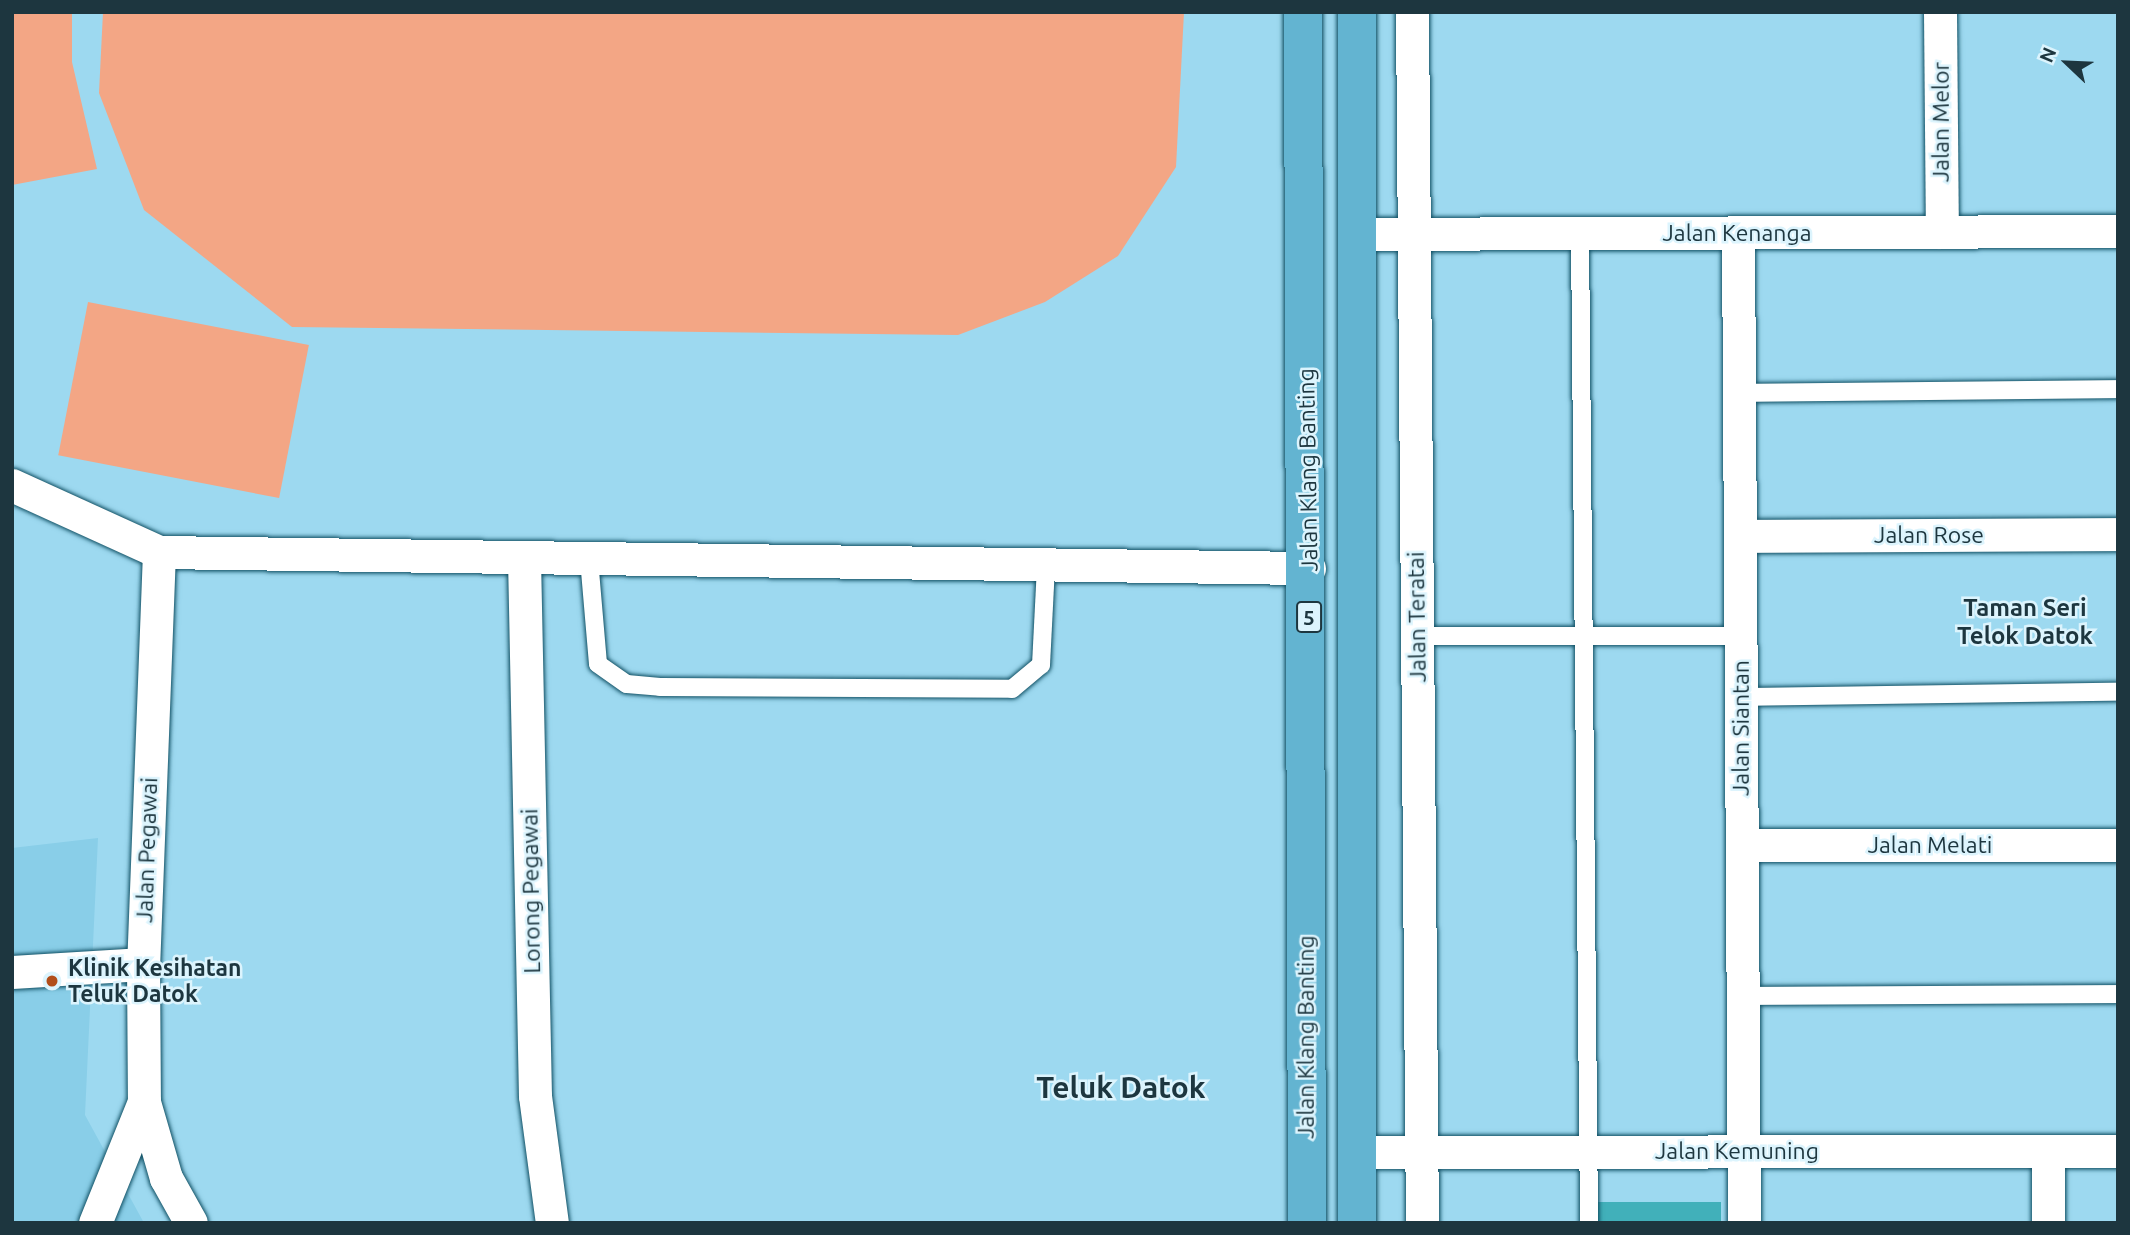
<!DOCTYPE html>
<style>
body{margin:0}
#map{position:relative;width:2130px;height:1235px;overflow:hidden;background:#9dd9f0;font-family:Ubuntu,sans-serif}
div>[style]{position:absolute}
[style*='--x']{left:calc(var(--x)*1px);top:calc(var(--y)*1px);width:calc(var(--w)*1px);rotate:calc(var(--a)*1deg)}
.built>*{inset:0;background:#89cee8}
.green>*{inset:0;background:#f3a685;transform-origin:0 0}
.building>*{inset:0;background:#41b0ba;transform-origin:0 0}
.roads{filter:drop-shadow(0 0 2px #105064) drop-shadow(0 0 2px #105064)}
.lane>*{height:18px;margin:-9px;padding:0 9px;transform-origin:9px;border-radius:9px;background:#fff}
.street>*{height:33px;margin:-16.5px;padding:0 16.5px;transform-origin:16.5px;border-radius:16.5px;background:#fff}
.highway>*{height:38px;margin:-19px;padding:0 19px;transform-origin:19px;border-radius:19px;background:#63b4d1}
.dots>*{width:19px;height:19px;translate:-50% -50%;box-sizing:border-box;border:4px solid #dcf4fd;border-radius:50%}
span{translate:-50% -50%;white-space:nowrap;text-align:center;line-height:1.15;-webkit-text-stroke:5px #dcf4fd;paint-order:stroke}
.shield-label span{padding:2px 5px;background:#dcf4fd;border:2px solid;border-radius:5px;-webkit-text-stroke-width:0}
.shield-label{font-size:21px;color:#1d363f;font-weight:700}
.street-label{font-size:23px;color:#1d363f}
.poi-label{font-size:23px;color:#1d363f;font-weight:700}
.left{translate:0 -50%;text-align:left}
.neighbourhood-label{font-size:24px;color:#1d363f;font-weight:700}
.district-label{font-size:30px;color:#1d363f;font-weight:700}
.frame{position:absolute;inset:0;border:14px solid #1d363f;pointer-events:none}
.north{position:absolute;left:2032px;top:28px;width:70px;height:70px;-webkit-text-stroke:5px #dcf4fd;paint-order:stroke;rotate:293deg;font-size:19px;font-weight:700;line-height:28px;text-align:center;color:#1d363f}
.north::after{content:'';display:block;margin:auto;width:24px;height:32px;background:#1d363f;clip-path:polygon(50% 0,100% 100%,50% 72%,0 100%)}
</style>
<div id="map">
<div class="built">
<div style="clip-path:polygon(98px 838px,85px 1115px,144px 1223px,12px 1223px,12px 848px)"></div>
</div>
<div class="green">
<div style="clip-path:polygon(12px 12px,72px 12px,72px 62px,97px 169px,12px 185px)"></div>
<div style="clip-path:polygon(103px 12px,1184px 12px,1176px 167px,1118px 256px,1045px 302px,958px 335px,292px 327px,144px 210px,99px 93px)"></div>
<div style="left:88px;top:302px;width:225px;height:156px;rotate:11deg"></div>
</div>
<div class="building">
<div style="left:1721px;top:1202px;width:21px;height:127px;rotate:90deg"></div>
</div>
<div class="roads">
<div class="lane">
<div style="--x:1580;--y:233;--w:990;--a:89.48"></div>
<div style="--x:1739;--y:393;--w:379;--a:-0.6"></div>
<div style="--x:589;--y:559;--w:105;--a:85.1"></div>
<div style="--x:598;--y:664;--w:35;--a:35"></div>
<div style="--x:627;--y:684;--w:33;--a:5"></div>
<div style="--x:660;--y:687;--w:352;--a:0.3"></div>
<div style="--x:1012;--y:689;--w:38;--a:-40"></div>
<div style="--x:1041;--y:665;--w:100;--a:-87.1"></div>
<div style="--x:1417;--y:636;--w:324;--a:0"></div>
<div style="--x:1741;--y:697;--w:377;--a:-0.8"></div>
<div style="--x:1743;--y:996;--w:375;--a:-0.3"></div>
</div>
<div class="street">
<div style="--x:1412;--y:12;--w:1211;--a:89.53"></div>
<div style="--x:1940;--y:12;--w:220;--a:89.5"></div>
<div style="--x:1738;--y:233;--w:990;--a:89.65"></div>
<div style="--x:1357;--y:234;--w:761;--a:-0.23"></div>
<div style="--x:12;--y:485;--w:162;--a:24.5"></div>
<div style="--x:159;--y:552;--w:1150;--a:0.8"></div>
<div style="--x:1740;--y:536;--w:378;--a:-0.3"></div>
<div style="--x:159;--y:552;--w:412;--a:92.2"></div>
<div style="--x:143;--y:964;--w:138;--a:89.6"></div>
<div style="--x:144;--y:1102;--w:79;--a:73.9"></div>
<div style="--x:166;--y:1178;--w:51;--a:60.9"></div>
<div style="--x:524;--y:558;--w:538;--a:88.83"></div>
<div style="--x:535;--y:1096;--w:128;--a:82.4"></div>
<div style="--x:1742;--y:845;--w:376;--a:0"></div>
<div style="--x:12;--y:972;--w:131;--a:-3.5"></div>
<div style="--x:1357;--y:1152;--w:761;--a:-0.08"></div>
<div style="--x:2048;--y:1152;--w:71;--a:90"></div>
<div style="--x:95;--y:1223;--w:131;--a:-68"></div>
</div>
<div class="highway">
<div style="--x:1303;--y:12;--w:1211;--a:89.81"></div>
<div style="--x:1357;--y:1223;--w:1211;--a:-90"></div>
</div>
</div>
<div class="dots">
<div style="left:52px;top:981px;background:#b24e1a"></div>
</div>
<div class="shield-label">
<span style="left:1309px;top:617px">5</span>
</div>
<div class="street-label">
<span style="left:1941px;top:122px;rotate:-90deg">Jalan Melor</span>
<span style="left:1737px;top:233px">Jalan Kenanga</span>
<span style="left:1308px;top:470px;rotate:-91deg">Jalan Klang Banting</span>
<span style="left:1929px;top:535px">Jalan Rose</span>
<span style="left:1417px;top:617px;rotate:-91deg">Jalan Teratai</span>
<span style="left:1741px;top:728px;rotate:-90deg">Jalan Siantan</span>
<span style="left:1930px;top:845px">Jalan Melati</span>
<span style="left:147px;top:850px;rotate:-88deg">Jalan Pegawai</span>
<span style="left:531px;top:891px;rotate:-91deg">Lorong Pegawai</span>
<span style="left:1306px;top:1037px;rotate:-90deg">Jalan Klang Banting</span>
<span style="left:1737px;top:1151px">Jalan Kemuning</span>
</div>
<div class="poi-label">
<span class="left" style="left:68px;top:981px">Klinik Kesihatan<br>Teluk Datok</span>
</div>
<div class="neighbourhood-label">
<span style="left:2025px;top:622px">Taman Seri<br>Telok Datok</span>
</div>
<div class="district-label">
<span style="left:1121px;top:1087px">Teluk Datok</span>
</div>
<div class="frame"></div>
<div class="north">N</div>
</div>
